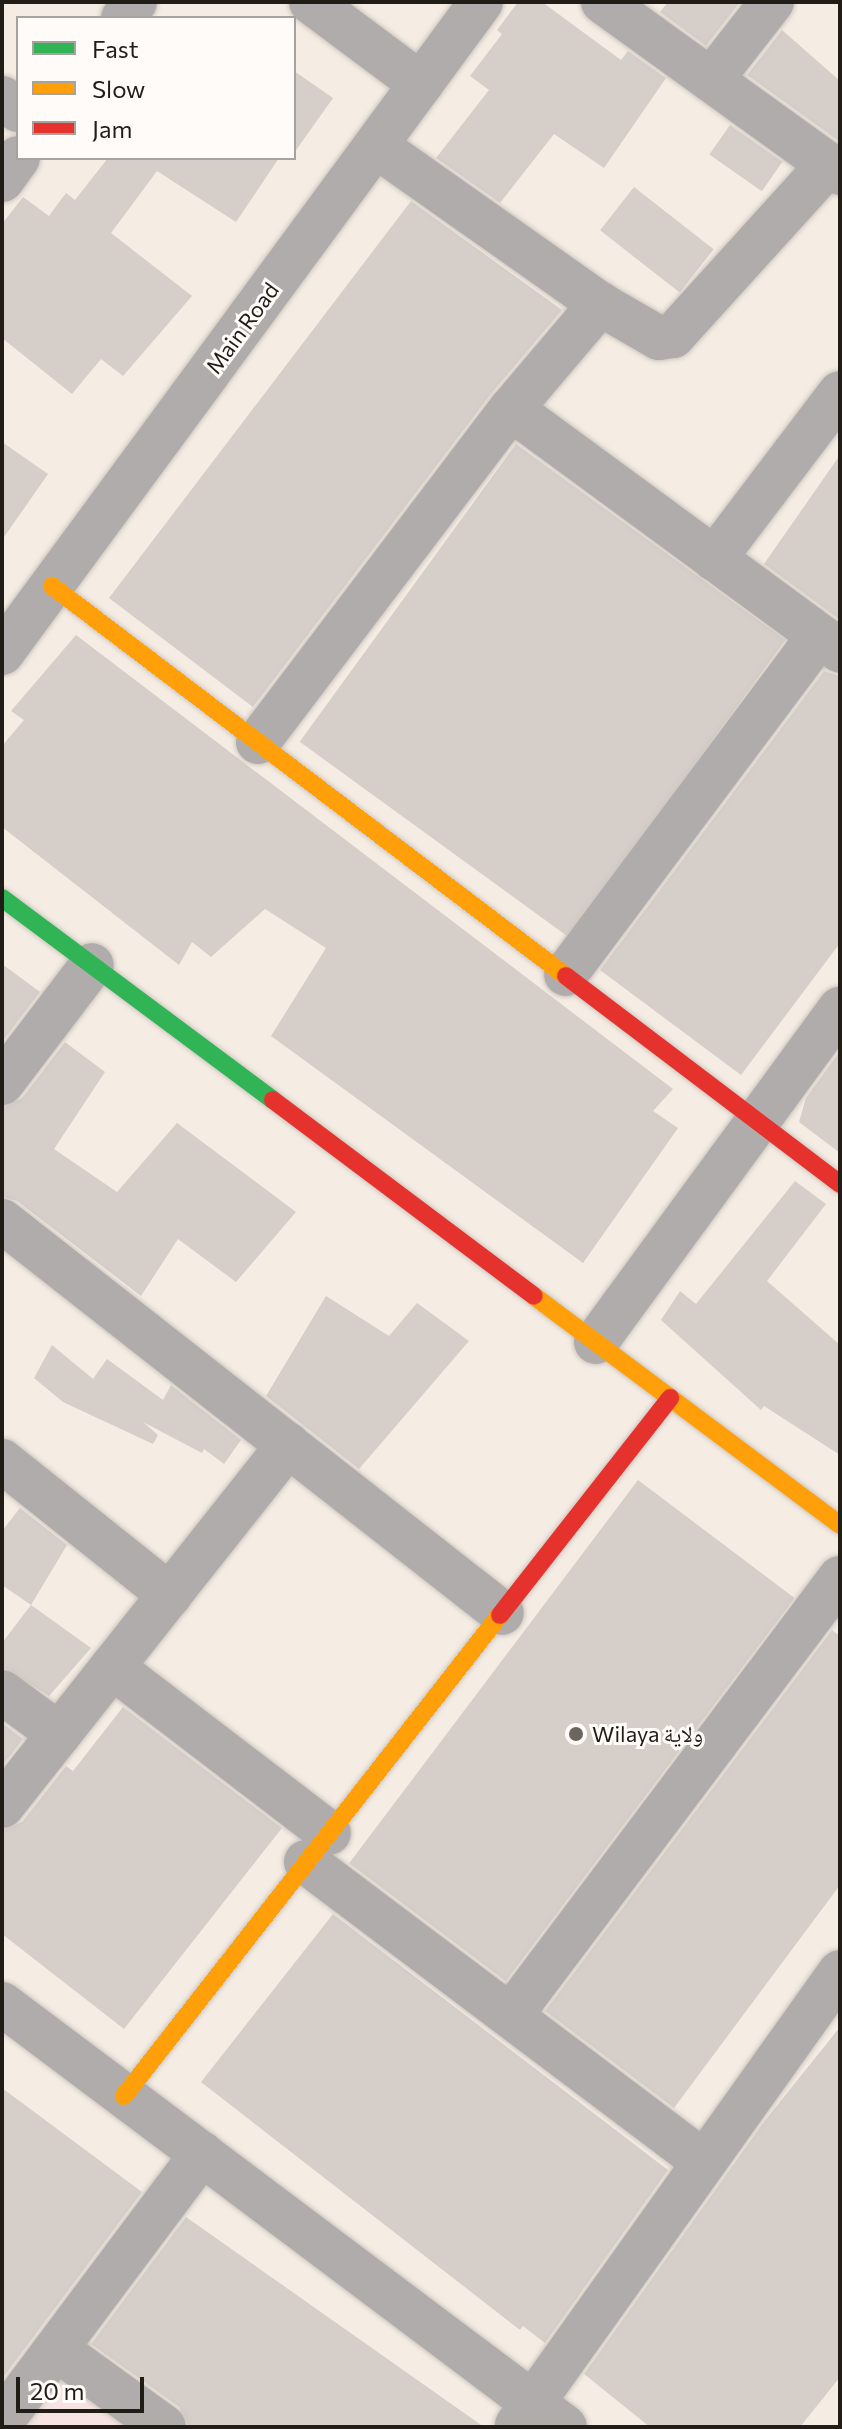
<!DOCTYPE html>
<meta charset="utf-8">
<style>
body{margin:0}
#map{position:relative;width:842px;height:2429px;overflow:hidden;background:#f5ece3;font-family:Commissioner,"Noto Naskh Arabic",sans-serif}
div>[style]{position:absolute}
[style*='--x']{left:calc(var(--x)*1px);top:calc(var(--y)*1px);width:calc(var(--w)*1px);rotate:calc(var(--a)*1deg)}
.medical>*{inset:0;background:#f7e4e1}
.building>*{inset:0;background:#d6cec8;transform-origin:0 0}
.roads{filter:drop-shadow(0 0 2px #cdc7c0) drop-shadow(0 0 2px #cdc7c0)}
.street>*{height:44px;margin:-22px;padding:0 22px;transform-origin:22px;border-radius:22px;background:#b1acac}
.fast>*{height:18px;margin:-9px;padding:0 9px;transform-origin:9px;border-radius:9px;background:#30b455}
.slow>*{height:18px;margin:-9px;padding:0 9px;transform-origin:9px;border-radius:9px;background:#ff9f0a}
.jam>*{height:18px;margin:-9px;padding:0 9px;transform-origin:9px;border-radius:9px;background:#e5322d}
.dots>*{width:22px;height:22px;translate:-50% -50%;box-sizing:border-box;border:4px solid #fffbf8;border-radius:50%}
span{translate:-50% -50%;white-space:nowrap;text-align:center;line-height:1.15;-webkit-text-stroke:6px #fffbf8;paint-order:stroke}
.street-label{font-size:22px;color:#221c17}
.poi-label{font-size:22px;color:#221c17}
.left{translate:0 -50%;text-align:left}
.frame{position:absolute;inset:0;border:4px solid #221c17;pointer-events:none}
.legend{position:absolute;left:16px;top:16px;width:280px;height:144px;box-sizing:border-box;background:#fffbf8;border:2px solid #a7a29e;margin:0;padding:10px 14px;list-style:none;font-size:24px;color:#221c17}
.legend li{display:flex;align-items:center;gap:16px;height:40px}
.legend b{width:40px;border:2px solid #a7a29e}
.scale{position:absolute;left:16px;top:2377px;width:128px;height:36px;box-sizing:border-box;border:4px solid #221c17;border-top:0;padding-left:10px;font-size:24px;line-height:28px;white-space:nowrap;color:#221c17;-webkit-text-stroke:6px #fffbf8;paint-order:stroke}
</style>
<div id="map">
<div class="medical">
<div style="clip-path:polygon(60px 2370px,136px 2427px,18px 2427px)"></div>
</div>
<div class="building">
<div style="clip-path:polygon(518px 2px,542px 2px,621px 60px,628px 51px,666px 78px,604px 168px,554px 134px,500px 203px,436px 158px,489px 90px,470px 76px,502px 34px,497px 30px)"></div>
<div style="clip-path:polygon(668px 2px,740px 2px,706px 46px,660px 12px)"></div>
<div style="clip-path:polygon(782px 30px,840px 81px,840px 142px,747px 75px)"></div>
<div style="clip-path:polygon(294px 71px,333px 98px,294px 153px)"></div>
<div style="left:730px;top:125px;width:64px;height:36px;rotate:35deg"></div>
<div style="clip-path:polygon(108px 158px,279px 158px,236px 222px,157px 171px,111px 233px,192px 296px,123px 376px,101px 359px,72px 394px,2px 338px,2px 224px,23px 197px,49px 216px,66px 193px,75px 200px)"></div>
<div style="left:634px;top:187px;width:101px;height:55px;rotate:38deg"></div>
<div style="clip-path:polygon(411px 201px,562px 310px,491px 394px,253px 707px,109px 598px)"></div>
<div style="clip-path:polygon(2px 442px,48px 474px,2px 540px)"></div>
<div style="left:516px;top:444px;width:333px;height:368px;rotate:36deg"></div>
<div style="clip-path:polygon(840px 455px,840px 620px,764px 564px)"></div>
<div style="clip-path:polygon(76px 635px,673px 1089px,653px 1111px,678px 1128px,583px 1263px,271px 1036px,326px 948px,265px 909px,211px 957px,192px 942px,179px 965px,2px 827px,2px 746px,24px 720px,11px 711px)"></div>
<div style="clip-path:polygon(824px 671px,840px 676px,840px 943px,741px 1075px,600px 970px)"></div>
<div style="clip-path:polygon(2px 964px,40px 992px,2px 1042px)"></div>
<div style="clip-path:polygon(65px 1042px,105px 1072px,54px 1149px,117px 1192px,177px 1123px,296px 1212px,236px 1282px,178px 1239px,141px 1296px,17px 1201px,2px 1197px,2px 1107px,22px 1098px)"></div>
<div style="clip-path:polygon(840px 1051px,840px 1153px,799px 1122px,806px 1098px)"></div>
<div style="clip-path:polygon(795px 1181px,826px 1204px,767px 1281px,840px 1345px,840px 1455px,764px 1406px,761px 1410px,661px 1320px,680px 1291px,696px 1304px)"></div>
<div style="clip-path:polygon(326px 1296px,389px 1336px,417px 1303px,469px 1341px,359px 1469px,266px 1396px)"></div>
<div style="clip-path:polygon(52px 1345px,93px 1379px,107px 1359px,163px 1400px,171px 1385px,241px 1440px,224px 1464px,204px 1449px,202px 1453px,143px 1422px,158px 1435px,153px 1444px,63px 1402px,34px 1378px)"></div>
<div style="left:638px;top:1480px;width:196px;height:480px;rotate:37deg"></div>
<div style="clip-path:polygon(20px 1508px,67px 1545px,31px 1605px,2px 1585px,2px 1531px)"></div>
<div style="clip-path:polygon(31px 1605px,91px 1648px,49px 1696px,2px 1667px,2px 1643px)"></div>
<div style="clip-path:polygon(832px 1630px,840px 1636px,840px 1885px,674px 2108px,545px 2011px)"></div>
<div style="clip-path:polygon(123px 1707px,282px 1828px,124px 2029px,2px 1934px,2px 1830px,22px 1822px,66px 1766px,73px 1771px)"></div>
<div style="clip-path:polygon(2px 1723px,23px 1739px,2px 1766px)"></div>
<div style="clip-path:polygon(333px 1914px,668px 2170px,545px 2343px,523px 2326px,520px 2330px,201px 2082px)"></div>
<div style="clip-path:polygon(840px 2027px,840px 2377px,800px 2427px,650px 2427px,584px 2374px,763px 2123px)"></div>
<div style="clip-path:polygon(2px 2088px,142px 2192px,2px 2379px)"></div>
<div style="clip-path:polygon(186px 2217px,484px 2427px,189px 2427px,179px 2407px,91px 2344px)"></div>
</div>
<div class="roads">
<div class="street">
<div style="--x:311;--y:2;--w:137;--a:36.7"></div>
<div style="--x:603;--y:2;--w:292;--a:35.8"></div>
<div style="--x:123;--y:18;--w:20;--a:-53"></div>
<div style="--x:711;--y:80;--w:99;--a:-52"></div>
<div style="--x:2;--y:98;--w:20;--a:37"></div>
<div style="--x:376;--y:146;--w:274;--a:35.2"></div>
<div style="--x:600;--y:304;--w:68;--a:30"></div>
<div style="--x:659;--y:338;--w:14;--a:-8"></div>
<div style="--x:673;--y:336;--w:231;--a:-47.8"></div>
<div style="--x:2;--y:180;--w:27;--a:-54"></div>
<div style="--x:511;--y:409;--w:408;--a:36.3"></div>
<div style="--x:714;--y:559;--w:208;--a:-52.8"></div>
<div style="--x:2;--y:653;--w:808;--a:-53.65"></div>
<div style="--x:258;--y:742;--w:418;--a:-52.8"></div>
<div style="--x:511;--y:409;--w:138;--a:-49.7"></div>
<div style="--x:566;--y:974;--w:422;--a:-53.2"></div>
<div style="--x:2;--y:1083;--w:148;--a:-52.7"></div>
<div style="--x:2;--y:1221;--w:635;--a:38.1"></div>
<div style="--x:596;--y:1342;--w:413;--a:-53.8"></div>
<div style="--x:2;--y:1461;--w:215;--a:38.6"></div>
<div style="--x:112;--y:1667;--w:273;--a:37.4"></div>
<div style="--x:2;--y:1692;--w:71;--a:36.4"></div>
<div style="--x:2;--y:1806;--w:461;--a:-51.6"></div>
<div style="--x:306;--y:1862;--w:498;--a:37"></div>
<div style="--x:2;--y:2004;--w:704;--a:36.92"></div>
<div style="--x:511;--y:2015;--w:547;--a:-53.03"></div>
<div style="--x:56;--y:2349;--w:133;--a:35.8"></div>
<div style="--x:2;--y:2421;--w:334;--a:-53.2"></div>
<div style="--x:517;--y:2425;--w:556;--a:-54.51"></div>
</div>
<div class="fast">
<div style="--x:2;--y:898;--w:338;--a:36.7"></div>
</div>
<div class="slow">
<div style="--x:52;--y:586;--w:645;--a:37.19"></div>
<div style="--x:534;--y:1296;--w:382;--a:36.8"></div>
<div style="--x:124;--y:2096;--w:611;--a:-51.99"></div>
</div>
<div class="jam">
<div style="--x:566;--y:976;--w:344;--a:37.2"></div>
<div style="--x:273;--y:1100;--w:326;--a:36.9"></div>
<div style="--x:500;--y:1615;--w:276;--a:-51.9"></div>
</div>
</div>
<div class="dots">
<div style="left:576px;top:1734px;background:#6c655e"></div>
</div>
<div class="street-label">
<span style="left:242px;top:328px;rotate:-54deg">Main Road</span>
</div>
<div class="poi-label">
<span class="left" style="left:592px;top:1734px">Wilaya ولاية</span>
</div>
<div class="frame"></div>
<ul class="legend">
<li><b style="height:10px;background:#30b455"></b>Fast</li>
<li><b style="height:10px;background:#ff9f0a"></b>Slow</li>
<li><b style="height:10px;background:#e5322d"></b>Jam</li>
</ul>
<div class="scale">20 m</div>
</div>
